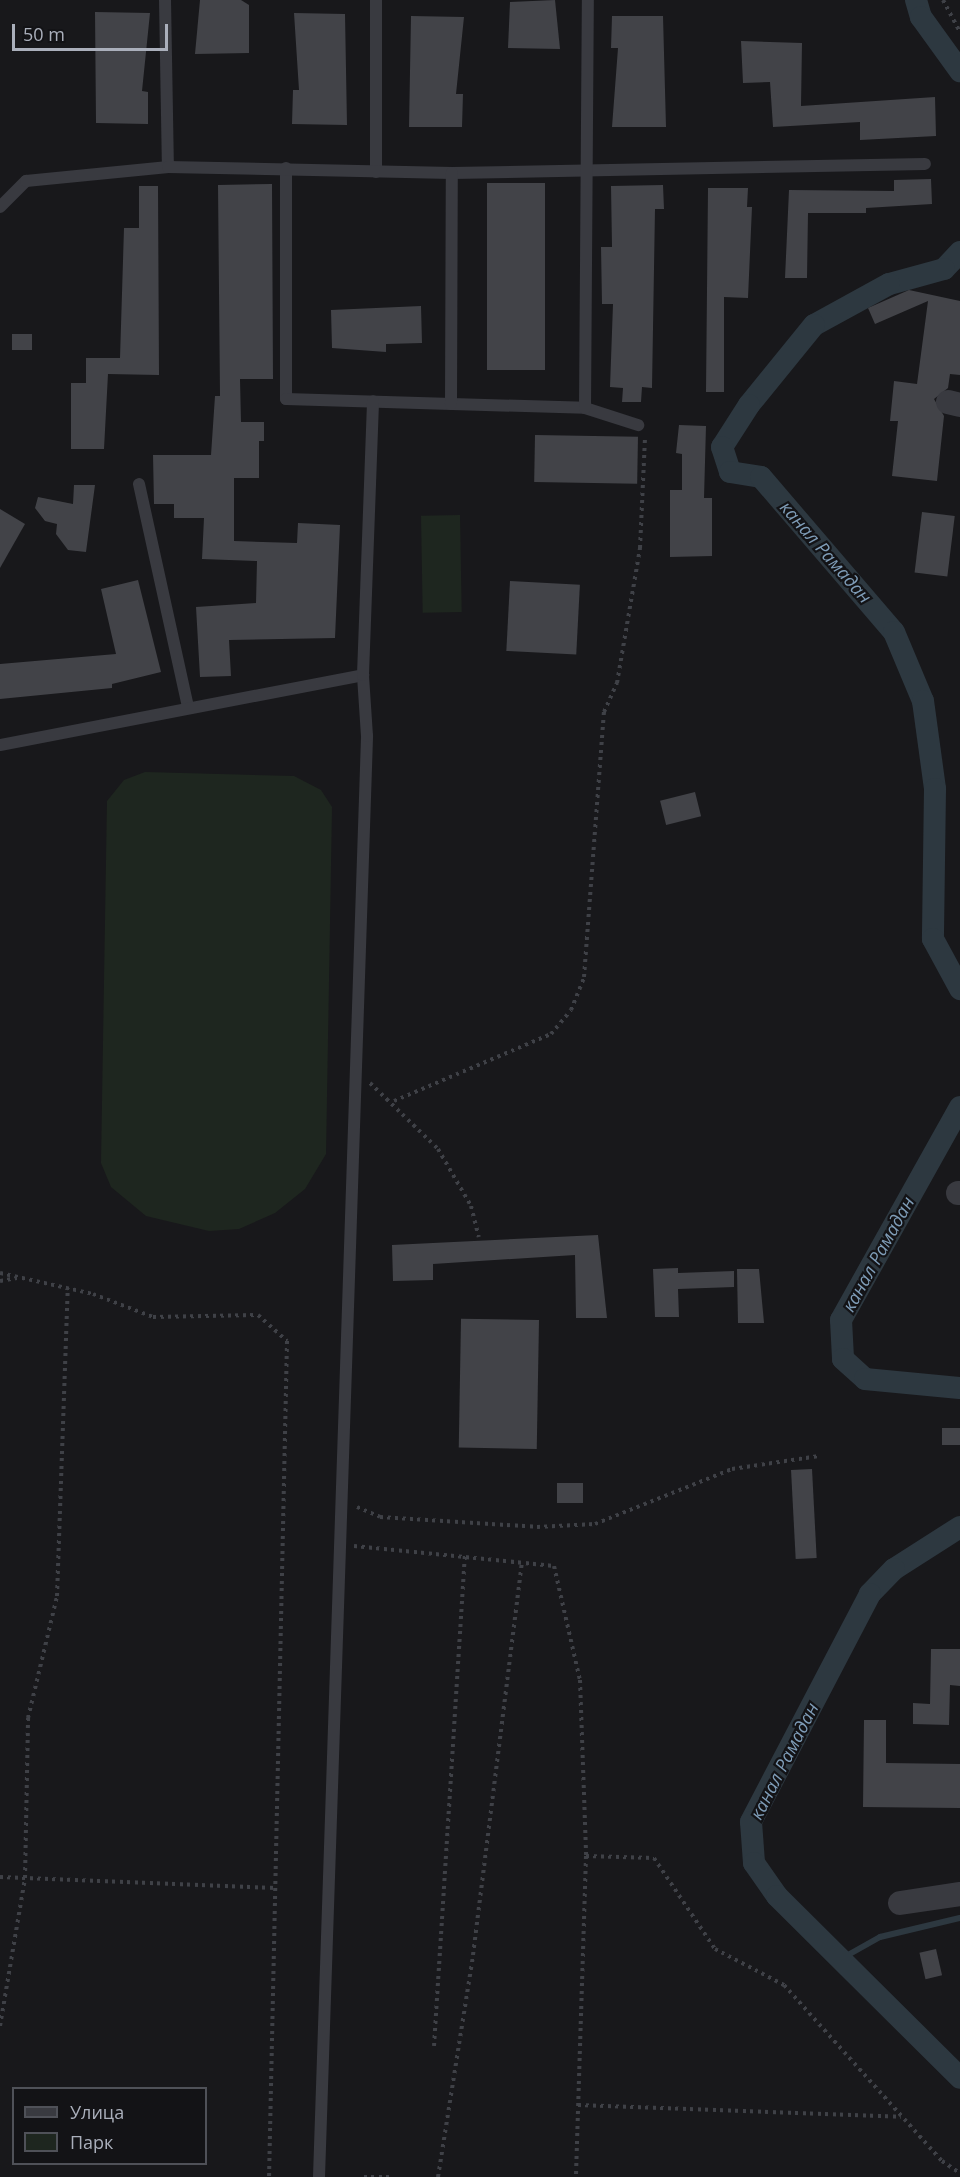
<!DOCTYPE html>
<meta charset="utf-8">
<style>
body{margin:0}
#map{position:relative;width:960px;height:2177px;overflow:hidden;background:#18181b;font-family:"Open Sans",sans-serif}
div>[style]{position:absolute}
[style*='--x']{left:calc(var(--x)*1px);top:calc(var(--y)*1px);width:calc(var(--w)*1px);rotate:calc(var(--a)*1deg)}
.green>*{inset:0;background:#1e261f;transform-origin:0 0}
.stream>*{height:6px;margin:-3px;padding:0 3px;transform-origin:3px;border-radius:3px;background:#2d3840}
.canal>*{height:22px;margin:-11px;padding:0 11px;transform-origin:11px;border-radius:11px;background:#2d3840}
.building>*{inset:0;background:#424348;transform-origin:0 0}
.path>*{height:4px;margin-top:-2px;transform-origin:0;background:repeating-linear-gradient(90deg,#3f4147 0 3px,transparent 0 7.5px)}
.lane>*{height:12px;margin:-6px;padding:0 6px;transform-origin:6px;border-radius:6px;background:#393a40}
.street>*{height:24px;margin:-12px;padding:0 12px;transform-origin:12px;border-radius:12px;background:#393a40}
span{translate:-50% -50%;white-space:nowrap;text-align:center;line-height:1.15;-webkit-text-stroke:4.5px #131316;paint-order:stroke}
.water-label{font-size:18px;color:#7f9db8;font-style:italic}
.legend{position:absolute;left:12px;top:2087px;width:195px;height:78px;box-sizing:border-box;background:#131316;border:2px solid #4f5158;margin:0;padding:8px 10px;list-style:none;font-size:18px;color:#aaafbb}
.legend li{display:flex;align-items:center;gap:12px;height:30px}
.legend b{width:30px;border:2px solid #4f5158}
.scale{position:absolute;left:12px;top:24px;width:156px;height:27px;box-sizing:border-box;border:3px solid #aaafbb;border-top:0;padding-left:8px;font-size:18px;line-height:21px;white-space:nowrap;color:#aaafbb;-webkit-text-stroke:4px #131316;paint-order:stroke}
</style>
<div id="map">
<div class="green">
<div style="left:460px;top:515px;width:97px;height:39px;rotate:89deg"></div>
<div style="clip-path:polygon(145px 772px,294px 776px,321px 790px,332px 807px,326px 1154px,305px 1189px,275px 1213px,239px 1229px,209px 1231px,146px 1216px,111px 1187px,101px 1163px,107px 801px,124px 780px)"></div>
</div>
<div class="stream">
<div style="--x:839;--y:1960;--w:47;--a:-29.3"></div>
<div style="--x:880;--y:1937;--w:82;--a:-13.4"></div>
</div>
<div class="canal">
<div style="--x:916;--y:0;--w:18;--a:74"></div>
<div style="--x:921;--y:17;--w:67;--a:54.2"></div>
<div style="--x:960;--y:252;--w:23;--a:133"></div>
<div style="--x:944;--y:269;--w:57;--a:164.7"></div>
<div style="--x:889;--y:284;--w:85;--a:151.3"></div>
<div style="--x:814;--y:325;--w:103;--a:129.1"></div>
<div style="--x:749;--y:405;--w:50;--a:122.7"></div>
<div style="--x:722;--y:447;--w:26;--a:72"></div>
<div style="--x:730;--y:472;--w:31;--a:9"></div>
<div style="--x:761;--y:477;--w:204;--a:49.4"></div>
<div style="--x:894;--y:632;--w:75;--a:67.2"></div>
<div style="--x:923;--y:701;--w:89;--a:82.2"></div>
<div style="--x:935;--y:789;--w:150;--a:90.8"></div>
<div style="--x:933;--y:939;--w:57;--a:61.6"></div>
<div style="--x:960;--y:1107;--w:244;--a:119.2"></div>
<div style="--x:841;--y:1320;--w:39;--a:87"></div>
<div style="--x:843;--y:1359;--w:30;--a:42"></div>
<div style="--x:865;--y:1379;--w:95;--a:5.4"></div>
<div style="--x:960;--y:1527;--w:78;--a:147.5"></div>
<div style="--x:894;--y:1569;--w:35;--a:134"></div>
<div style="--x:870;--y:1594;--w:257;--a:117.6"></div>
<div style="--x:751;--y:1822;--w:41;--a:85.8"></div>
<div style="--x:754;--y:1863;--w:40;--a:55.1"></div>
<div style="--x:777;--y:1896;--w:258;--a:44.8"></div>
</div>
<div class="building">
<div style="clip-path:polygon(200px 0,241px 0,249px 5px,249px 53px,195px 54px)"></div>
<div style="clip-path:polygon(555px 0,560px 49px,508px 48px,510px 2px)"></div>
<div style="clip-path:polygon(95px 12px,150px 13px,142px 91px,148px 92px,148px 124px,96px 123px)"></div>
<div style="clip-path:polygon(294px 13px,345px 14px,347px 125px,292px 124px,293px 90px,299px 90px)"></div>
<div style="clip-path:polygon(411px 16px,464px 17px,456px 94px,463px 94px,462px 127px,409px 127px)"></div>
<div style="clip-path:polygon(612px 16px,663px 16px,666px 127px,612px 127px,618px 48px,611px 48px)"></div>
<div style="clip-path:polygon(741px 41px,802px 43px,801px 106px,935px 97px,936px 136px,860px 140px,860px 122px,773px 127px,770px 82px,743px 83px)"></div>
<div style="clip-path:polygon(931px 179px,932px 204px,866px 208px,866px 213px,808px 213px,807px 278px,785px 278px,789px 190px,894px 191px,894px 180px)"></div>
<div style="left:487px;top:183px;width:58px;height:187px"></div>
<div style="clip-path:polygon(272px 184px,273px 379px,240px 379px,241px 422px,264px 422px,264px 441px,259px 441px,259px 478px,234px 478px,234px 541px,297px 543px,298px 523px,340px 525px,335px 638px,229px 640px,231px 676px,200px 677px,196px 607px,256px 603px,257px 561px,202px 559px,204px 518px,174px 518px,174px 504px,154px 504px,153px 455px,211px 455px,215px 396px,220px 396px,218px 185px)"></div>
<div style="clip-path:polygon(663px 185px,664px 209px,655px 209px,652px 388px,642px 387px,641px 402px,622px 402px,623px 388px,610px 387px,613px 304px,602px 304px,601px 247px,612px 247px,611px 186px)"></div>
<div style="clip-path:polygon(139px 186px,158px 186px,159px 375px,108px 374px,104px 449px,71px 449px,71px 383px,86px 383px,86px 358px,120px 358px,124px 228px,139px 228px)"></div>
<div style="clip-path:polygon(708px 188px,748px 188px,747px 207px,752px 207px,748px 298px,724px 297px,724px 392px,706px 392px)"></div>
<div style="clip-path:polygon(909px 290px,960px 301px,960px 375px,950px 374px,948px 388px,934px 399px,944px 416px,937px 481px,892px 476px,898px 421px,890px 421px,894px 381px,917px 384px,928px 301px,875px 324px,868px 308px)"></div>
<div style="clip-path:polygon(421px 306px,422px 343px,386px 344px,386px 352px,332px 348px,331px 310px)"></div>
<div style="left:12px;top:334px;width:20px;height:16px"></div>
<div style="clip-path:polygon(679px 425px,706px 426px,704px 498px,712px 498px,712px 556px,670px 557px,670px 490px,682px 490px,682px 454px,676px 453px)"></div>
<div style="left:535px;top:435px;width:103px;height:47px;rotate:1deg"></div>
<div style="clip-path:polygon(74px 485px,95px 485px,86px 552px,68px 550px,56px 534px,57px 524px,45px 521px,35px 508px,38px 497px,73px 504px)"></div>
<div style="clip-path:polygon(0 509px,25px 524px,0 568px)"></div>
<div style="left:922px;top:512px;width:33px;height:61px;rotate:7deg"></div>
<div style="clip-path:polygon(138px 580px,161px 672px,112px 684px,112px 688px,0 699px,0 664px,116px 654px,101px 589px)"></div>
<div style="left:510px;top:581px;width:70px;height:70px;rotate:3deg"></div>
<div style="left:695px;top:792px;width:25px;height:36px;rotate:76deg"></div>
<div style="clip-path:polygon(598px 1235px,607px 1318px,576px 1318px,575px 1255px,433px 1264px,433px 1280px,393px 1281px,392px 1245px)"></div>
<div style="clip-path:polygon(678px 1268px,678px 1273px,734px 1271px,734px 1287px,678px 1289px,679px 1317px,655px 1317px,653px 1269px)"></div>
<div style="clip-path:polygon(737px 1269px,759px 1269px,764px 1323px,738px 1323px)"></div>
<div style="left:539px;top:1320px;width:129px;height:78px;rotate:91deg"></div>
<div style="left:942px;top:1428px;width:18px;height:17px"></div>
<div style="left:812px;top:1469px;width:89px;height:21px;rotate:87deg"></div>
<div style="left:557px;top:1483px;width:26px;height:20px"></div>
<div style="clip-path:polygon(931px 1649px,960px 1649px,960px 1686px,950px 1685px,949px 1725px,913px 1724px,913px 1703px,930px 1704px)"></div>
<div style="clip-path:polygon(864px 1720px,886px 1720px,886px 1763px,960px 1764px,960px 1808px,863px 1807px)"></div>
<div style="left:936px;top:1949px;width:27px;height:17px;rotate:77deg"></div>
</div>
<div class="path">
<div style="--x:943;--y:0;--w:36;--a:62"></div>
<div style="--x:370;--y:1083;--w:95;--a:44.1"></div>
<div style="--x:438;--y:1149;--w:66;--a:59.9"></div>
<div style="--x:471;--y:1206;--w:32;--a:76"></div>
<div style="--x:394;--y:1101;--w:171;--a:-23.1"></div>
<div style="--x:551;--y:1034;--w:31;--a:-50"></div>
<div style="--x:571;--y:1010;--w:35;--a:-68"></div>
<div style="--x:584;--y:977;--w:266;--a:-85.7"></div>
<div style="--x:604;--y:712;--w:32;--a:-66"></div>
<div style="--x:617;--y:683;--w:137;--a:-80.3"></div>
<div style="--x:640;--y:548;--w:110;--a:-87.4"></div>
<div style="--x:0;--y:1273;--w:95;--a:12.7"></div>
<div style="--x:93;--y:1294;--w:64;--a:21"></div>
<div style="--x:153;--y:1317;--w:105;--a:-1.1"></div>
<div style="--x:258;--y:1315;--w:39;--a:42"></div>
<div style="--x:287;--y:1341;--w:836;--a:91.23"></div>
<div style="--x:0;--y:1281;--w:17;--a:-10"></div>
<div style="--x:357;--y:1507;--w:25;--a:23"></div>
<div style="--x:380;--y:1517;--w:157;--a:3.6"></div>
<div style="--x:537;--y:1527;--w:58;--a:-3"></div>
<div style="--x:595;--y:1524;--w:148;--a:-21.9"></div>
<div style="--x:732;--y:1469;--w:88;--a:-8.5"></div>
<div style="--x:354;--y:1546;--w:201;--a:5.7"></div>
<div style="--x:554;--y:1566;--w:117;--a:77.2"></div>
<div style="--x:580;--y:1680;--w:176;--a:88"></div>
<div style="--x:586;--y:1856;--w:321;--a:91.8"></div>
<div style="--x:586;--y:1856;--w:68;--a:1.7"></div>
<div style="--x:654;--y:1858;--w:110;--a:56.2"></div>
<div style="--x:715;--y:1949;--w:78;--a:27.6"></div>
<div style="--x:784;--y:1985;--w:237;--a:48.1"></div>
<div style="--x:942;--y:2161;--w:22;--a:34"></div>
<div style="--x:0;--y:1877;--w:277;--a:2.3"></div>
<div style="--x:0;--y:2026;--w:150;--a:-80.4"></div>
<div style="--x:25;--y:1878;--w:160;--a:-88.9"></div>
<div style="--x:28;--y:1718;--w:125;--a:-76.6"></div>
<div style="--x:57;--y:1596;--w:308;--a:-88"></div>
<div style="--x:434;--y:2046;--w:493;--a:-86.4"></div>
<div style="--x:578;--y:2105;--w:323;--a:2.1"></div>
<div style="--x:364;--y:2177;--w:29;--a:0"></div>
<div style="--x:438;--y:2177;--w:225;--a:-81"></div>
<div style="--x:473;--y:1955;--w:396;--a:-82.9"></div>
</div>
<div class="lane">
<div style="--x:165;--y:0;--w:167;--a:89"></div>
<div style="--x:286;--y:168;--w:231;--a:90"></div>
<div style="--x:286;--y:399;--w:299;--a:1.7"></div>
<div style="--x:585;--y:408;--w:56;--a:17.8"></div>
<div style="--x:376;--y:172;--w:172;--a:-90"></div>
<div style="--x:0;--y:207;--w:37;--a:-45"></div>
<div style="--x:26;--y:181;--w:143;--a:-5.6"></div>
<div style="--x:168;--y:167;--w:284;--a:1.2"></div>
<div style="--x:452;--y:173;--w:473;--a:-1.1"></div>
<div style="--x:451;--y:404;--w:231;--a:-89.8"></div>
<div style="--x:585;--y:408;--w:408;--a:-89.6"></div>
<div style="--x:139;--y:484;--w:227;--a:77.6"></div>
<div style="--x:0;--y:745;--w:370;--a:-10.9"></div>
<div style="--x:319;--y:2177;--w:1442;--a:-88.09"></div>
<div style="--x:367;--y:736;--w:61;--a:-93.8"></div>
<div style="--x:363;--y:675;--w:274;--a:-87.9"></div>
</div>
<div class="street">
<div style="--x:948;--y:402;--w:12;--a:14"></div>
<div style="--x:958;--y:1193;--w:2;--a:0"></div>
<div style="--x:900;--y:1903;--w:61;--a:-8.5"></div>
</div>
<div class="water-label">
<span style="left:826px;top:552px;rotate:49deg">канал Рамадан</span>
<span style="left:878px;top:1254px;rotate:-61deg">канал Рамадан</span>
<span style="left:784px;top:1761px;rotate:-63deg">канал Рамадан</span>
</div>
<ul class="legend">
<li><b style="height:8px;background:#393a40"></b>Улица</li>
<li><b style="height:16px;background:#1e261f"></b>Парк</li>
</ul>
<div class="scale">50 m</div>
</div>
